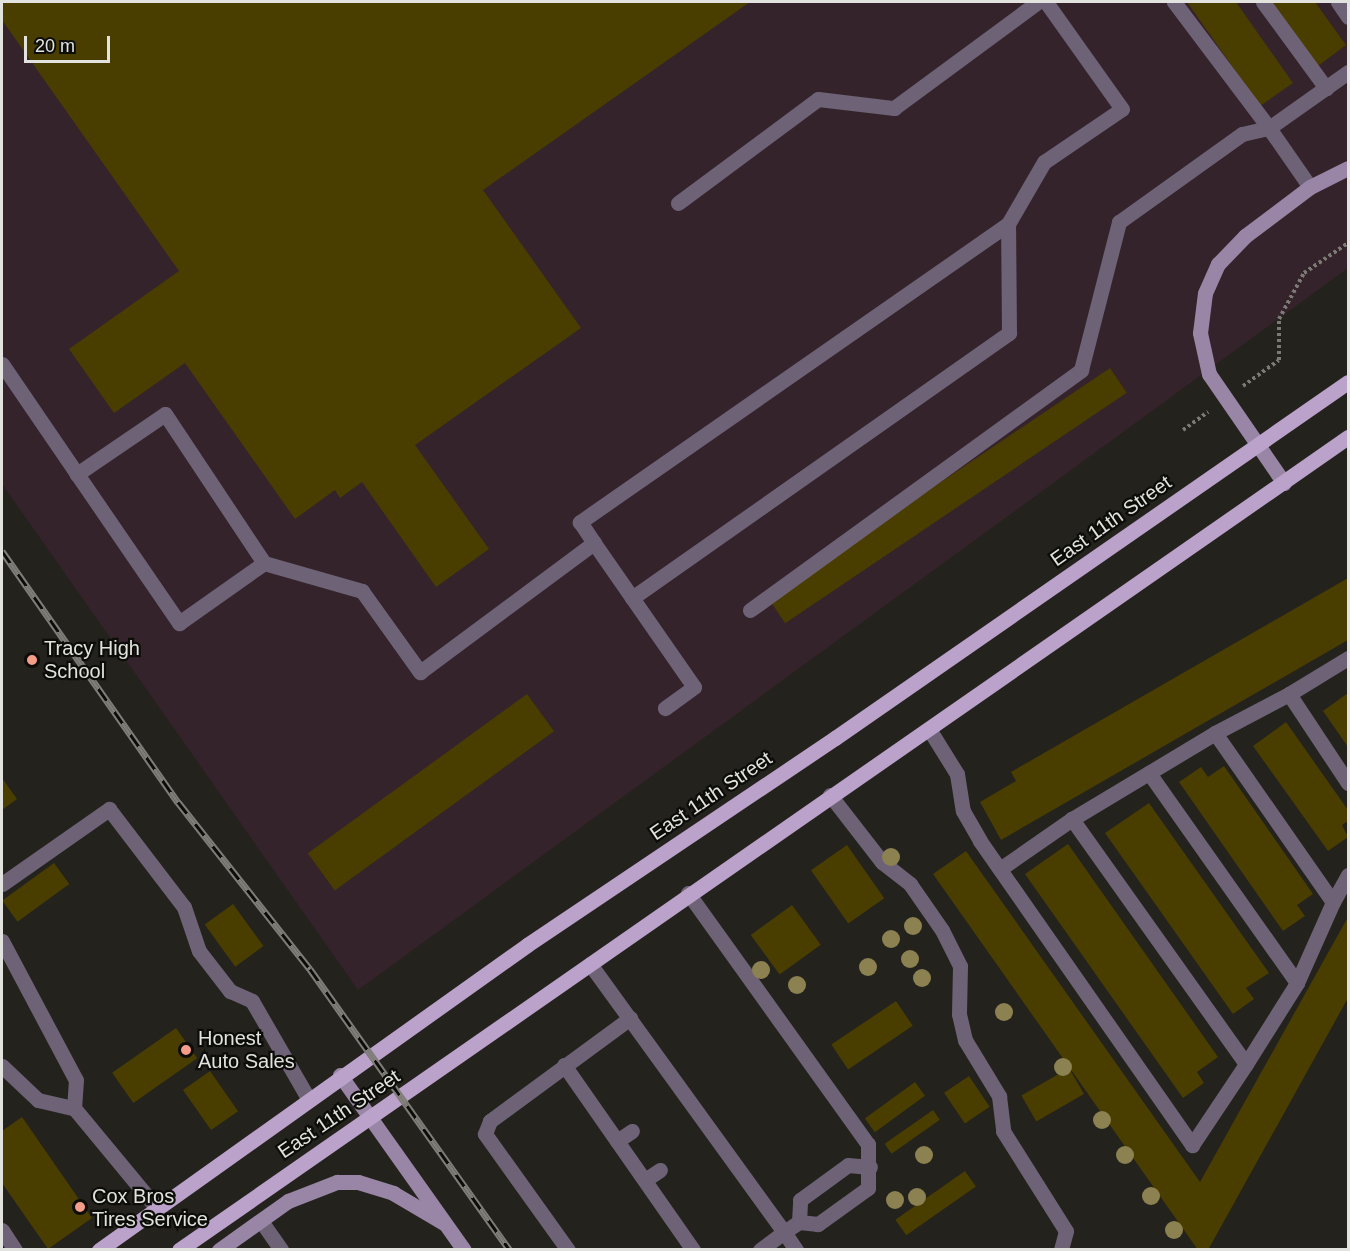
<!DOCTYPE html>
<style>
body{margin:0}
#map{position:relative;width:1350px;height:1251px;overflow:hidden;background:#23221d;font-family:Arial,sans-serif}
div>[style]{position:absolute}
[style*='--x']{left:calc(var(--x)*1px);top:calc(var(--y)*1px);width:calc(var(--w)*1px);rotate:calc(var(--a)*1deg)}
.industrial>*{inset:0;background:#35232b}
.building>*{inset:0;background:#493d00;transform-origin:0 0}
.path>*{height:4px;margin-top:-2px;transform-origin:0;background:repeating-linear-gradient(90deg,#7b7a75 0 3px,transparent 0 6px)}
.lane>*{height:15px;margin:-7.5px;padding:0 7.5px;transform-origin:7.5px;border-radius:7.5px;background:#6e6276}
.secondary>*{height:15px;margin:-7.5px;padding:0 7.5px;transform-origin:7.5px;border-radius:7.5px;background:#9986a6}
.primary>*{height:15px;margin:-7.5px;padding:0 7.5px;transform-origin:7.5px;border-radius:7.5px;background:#bba2cb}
.rail>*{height:7px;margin-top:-3.5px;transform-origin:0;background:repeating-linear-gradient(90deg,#0c0c09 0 14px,#7e7d78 0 28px);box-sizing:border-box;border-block:2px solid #7e7d78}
.trees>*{width:18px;height:18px;margin:-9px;border-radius:50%;background:#8c8151}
.dots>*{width:16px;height:16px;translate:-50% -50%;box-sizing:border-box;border:3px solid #0c0c09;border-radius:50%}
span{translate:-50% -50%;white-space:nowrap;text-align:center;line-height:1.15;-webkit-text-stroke:4.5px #0c0c09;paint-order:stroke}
.street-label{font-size:20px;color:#e2e2de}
.poi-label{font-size:20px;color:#e2e2de}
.left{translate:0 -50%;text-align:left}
.frame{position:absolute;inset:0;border:3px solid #e2e2de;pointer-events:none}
.scale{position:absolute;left:24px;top:36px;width:86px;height:27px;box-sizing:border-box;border:3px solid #e2e2de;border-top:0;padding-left:8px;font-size:18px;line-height:21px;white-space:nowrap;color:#e2e2de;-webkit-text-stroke:4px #0c0c09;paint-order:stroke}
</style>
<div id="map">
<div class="industrial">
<div style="clip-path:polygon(2px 2px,1348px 2px,1348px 268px,358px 990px,2px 484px)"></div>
</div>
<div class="building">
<div style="clip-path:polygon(2px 2px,750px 2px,483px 190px,581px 328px,415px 445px,489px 549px,436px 587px,362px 482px,340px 498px,335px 490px,295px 519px,185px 363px,114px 413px,69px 349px,179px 271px,2px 20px)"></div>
<div style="clip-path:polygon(1187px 2px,1236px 2px,1293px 83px,1260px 106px)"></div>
<div style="clip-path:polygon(1272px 2px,1315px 2px,1346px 45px,1318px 66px)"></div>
<div style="left:1110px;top:368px;width:30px;height:412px;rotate:56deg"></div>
<div style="clip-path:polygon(1348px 578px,1348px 640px,1001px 840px,980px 802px,1016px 781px,1011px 772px)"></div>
<div style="clip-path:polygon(1348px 693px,1348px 747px,1323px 711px)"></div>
<div style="left:527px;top:694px;width:46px;height:271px;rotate:54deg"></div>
<div style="clip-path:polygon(1286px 722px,1348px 810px,1348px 821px,1342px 825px,1348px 837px,1328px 851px,1253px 746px)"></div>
<div style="clip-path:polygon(1224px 766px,1313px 894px,1297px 905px,1305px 916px,1283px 931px,1179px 782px,1201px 767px,1208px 777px)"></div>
<div style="clip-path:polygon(2px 778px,17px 799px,2px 810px)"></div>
<div style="clip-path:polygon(1149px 803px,1269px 973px,1246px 988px,1254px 999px,1233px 1014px,1105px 833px)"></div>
<div style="clip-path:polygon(1068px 844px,1218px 1057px,1197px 1072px,1204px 1083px,1183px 1098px,1025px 874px)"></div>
<div style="left:847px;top:845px;width:65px;height:44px;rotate:55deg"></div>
<div style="clip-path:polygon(966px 851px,1200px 1182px,1348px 917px,1348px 998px,1208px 1250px,1198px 1250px,933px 874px)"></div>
<div style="left:54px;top:863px;width:26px;height:64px;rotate:54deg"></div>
<div style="left:233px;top:904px;width:52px;height:35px;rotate:54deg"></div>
<div style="left:792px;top:905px;width:49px;height:51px;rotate:54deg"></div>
<div style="left:896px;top:1001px;width:30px;height:78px;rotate:56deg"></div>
<div style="left:176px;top:1028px;width:37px;height:78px;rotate:55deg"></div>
<div style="left:1069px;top:1068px;width:30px;height:55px;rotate:60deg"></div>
<div style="left:210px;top:1071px;width:49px;height:33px;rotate:55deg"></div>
<div style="left:969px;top:1076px;width:37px;height:30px;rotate:56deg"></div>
<div style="left:915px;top:1082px;width:17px;height:62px;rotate:54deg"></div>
<div style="left:933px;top:1110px;width:12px;height:59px;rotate:55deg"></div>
<div style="clip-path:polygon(22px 1117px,92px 1218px,48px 1249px,2px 1183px,2px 1131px)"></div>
<div style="left:965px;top:1171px;width:19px;height:85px;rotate:55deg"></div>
</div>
<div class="path">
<div style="--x:1243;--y:386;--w:44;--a:-35.8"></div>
<div style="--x:1279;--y:360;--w:41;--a:-90"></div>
<div style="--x:1279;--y:319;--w:52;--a:-61.5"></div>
<div style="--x:1304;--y:273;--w:53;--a:-34.3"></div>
<div style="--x:1183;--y:430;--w:31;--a:-36"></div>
</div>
<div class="lane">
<div style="--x:1263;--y:2;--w:107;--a:53.8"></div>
<div style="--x:1338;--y:2;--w:18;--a:56"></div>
<div style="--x:1310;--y:187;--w:72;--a:-124.8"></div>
<div style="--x:1269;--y:128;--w:97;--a:-35.3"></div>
<div style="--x:678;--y:203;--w:174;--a:-36.6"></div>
<div style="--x:818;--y:99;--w:77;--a:6.8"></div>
<div style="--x:894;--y:108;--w:179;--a:-36.4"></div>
<div style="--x:1008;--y:224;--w:72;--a:-59.9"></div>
<div style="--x:1044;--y:162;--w:94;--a:-34.2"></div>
<div style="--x:1122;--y:109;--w:131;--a:-125.4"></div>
<div style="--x:2;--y:364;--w:133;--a:55.7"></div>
<div style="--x:264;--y:563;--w:179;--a:-123.6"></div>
<div style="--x:165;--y:414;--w:107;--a:145.7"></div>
<div style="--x:77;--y:474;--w:181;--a:55.6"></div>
<div style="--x:179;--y:623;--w:104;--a:-35.2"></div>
<div style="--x:264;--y:563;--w:102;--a:15.9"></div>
<div style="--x:362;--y:591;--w:100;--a:54.4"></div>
<div style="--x:420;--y:672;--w:217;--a:-36.6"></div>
<div style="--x:632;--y:598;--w:461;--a:-35.1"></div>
<div style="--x:1009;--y:333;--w:109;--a:-90.5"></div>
<div style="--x:1008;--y:224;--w:522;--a:145.15"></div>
<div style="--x:580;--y:522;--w:25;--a:56"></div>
<div style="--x:594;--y:543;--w:175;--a:55.2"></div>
<div style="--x:694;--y:687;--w:36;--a:144"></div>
<div style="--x:750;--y:610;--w:409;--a:-35.9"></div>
<div style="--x:1081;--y:370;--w:153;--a:-75.6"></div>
<div style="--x:1119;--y:222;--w:151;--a:-35.6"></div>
<div style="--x:1242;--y:134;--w:28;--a:-13"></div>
<div style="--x:1269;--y:128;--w:158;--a:-127"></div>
<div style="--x:1289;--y:694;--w:69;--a:-31.4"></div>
<div style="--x:929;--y:729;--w:53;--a:58.1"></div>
<div style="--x:957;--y:774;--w:37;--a:81"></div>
<div style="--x:963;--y:811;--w:34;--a:60"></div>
<div style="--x:980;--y:841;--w:371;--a:55.1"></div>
<div style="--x:1192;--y:1145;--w:97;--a:-56.3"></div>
<div style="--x:1246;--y:1064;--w:301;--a:-125.4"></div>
<div style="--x:1215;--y:733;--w:84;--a:-27.8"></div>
<div style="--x:1289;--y:694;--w:107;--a:56.5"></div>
<div style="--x:1149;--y:773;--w:257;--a:54.8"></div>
<div style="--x:1297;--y:983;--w:96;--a:122.2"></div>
<div style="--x:830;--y:795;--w:85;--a:52.2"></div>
<div style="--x:882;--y:862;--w:36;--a:38"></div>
<div style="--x:910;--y:884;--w:56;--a:55.2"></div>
<div style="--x:942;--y:930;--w:40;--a:63.4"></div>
<div style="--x:960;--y:966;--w:48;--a:91.2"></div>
<div style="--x:959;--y:1014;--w:27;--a:77"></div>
<div style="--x:965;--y:1040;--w:66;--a:58.7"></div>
<div style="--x:999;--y:1096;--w:35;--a:83"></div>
<div style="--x:1003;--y:1131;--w:118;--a:57.8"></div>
<div style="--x:1066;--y:1231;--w:20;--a:105"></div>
<div style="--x:1000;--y:869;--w:88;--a:-34.8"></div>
<div style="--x:1072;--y:819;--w:167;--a:-31"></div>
<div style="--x:1215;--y:733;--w:206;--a:55.1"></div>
<div style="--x:1333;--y:902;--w:89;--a:114"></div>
<div style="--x:2;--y:884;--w:131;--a:-35"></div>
<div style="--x:109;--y:809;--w:123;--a:52.6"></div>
<div style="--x:184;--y:907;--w:46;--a:71.2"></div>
<div style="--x:199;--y:951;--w:51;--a:52.2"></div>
<div style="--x:230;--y:991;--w:24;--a:24"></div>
<div style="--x:252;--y:1001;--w:112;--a:60"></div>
<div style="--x:688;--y:893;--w:309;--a:54.4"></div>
<div style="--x:868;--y:1144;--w:44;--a:90"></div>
<div style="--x:868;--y:1188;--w:62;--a:144.2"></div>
<div style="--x:818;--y:1224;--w:19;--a:-174"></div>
<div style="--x:799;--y:1222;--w:18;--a:146"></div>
<div style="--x:784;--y:1232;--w:22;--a:56"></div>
<div style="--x:1333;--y:902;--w:31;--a:-61"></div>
<div style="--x:2;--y:941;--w:157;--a:62"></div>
<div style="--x:76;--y:1080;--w:28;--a:94"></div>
<div style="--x:590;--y:964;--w:331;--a:54.1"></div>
<div style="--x:784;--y:1232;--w:30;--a:143"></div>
<div style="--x:564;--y:1065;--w:226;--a:55.1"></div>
<div style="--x:2;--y:1066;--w:50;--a:43.4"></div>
<div style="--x:38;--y:1100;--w:37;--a:13"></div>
<div style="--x:74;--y:1108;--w:129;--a:50.4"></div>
<div style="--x:617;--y:1141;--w:18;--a:-34"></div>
<div style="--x:645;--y:1180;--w:18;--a:-34"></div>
<div style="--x:261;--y:1221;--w:35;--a:55"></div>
<div style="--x:799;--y:1222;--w:22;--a:-87"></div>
<div style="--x:800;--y:1200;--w:59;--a:-36.1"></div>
<div style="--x:848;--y:1165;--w:22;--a:5"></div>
<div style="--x:2;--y:1230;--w:24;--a:57"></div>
<div style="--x:568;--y:1250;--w:143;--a:-125.6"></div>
<div style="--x:485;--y:1134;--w:14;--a:-69"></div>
<div style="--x:490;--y:1121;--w:174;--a:-36.3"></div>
</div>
<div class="secondary">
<div style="--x:1284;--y:483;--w:132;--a:-124.5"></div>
<div style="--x:1209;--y:374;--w:42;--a:-102.4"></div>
<div style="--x:1200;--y:333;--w:40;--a:-82.9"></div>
<div style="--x:1205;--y:293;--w:32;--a:-66"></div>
<div style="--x:1218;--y:264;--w:39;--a:-46"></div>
<div style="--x:1245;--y:236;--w:81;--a:-37"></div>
<div style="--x:1310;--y:187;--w:42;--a:-26.6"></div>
<div style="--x:340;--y:1075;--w:214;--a:54.7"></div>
<div style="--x:219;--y:1250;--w:85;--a:-35.4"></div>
<div style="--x:288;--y:1201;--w:53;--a:-21.2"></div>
<div style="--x:337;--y:1182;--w:21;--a:0"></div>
<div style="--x:358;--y:1182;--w:37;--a:17"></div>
<div style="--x:393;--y:1193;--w:59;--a:30.5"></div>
</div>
<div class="primary">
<div style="--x:99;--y:1250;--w:526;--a:-35.47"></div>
<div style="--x:527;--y:945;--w:371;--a:-33.9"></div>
<div style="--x:835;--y:738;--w:624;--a:-34.76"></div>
<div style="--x:179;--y:1250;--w:1424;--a:-34.82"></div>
</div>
<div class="rail">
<div style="--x:2;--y:551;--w:307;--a:55"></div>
<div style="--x:178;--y:802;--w:213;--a:51.7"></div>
<div style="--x:310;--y:969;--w:345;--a:54.6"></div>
</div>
<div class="trees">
<div style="left:891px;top:857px"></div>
<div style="left:913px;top:926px"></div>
<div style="left:891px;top:939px"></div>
<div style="left:910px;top:959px"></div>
<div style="left:868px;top:967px"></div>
<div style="left:761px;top:970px"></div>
<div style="left:922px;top:978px"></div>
<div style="left:797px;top:985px"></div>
<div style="left:1004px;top:1012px"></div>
<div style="left:1063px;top:1067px"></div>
<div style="left:1102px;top:1120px"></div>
<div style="left:924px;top:1155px"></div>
<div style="left:1125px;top:1155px"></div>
<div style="left:1151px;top:1196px"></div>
<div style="left:917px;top:1197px"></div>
<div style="left:895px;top:1200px"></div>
<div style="left:1174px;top:1230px"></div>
</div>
<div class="dots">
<div style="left:32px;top:660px;background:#f49e89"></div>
<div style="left:186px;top:1050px;background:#f49e89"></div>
<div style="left:80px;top:1207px;background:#f49e89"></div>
</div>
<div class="street-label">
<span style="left:1111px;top:521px;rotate:-35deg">East 11th Street</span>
<span style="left:711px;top:796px;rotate:-34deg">East 11th Street</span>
<span style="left:339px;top:1114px;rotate:-34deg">East 11th Street</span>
</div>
<div class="poi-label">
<span class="left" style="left:44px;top:660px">Tracy High<br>School</span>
<span class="left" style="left:198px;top:1050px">Honest<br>Auto Sales</span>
<span class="left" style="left:92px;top:1208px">Cox Bros<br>Tires Service</span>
</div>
<div class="frame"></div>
<div class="scale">20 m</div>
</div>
